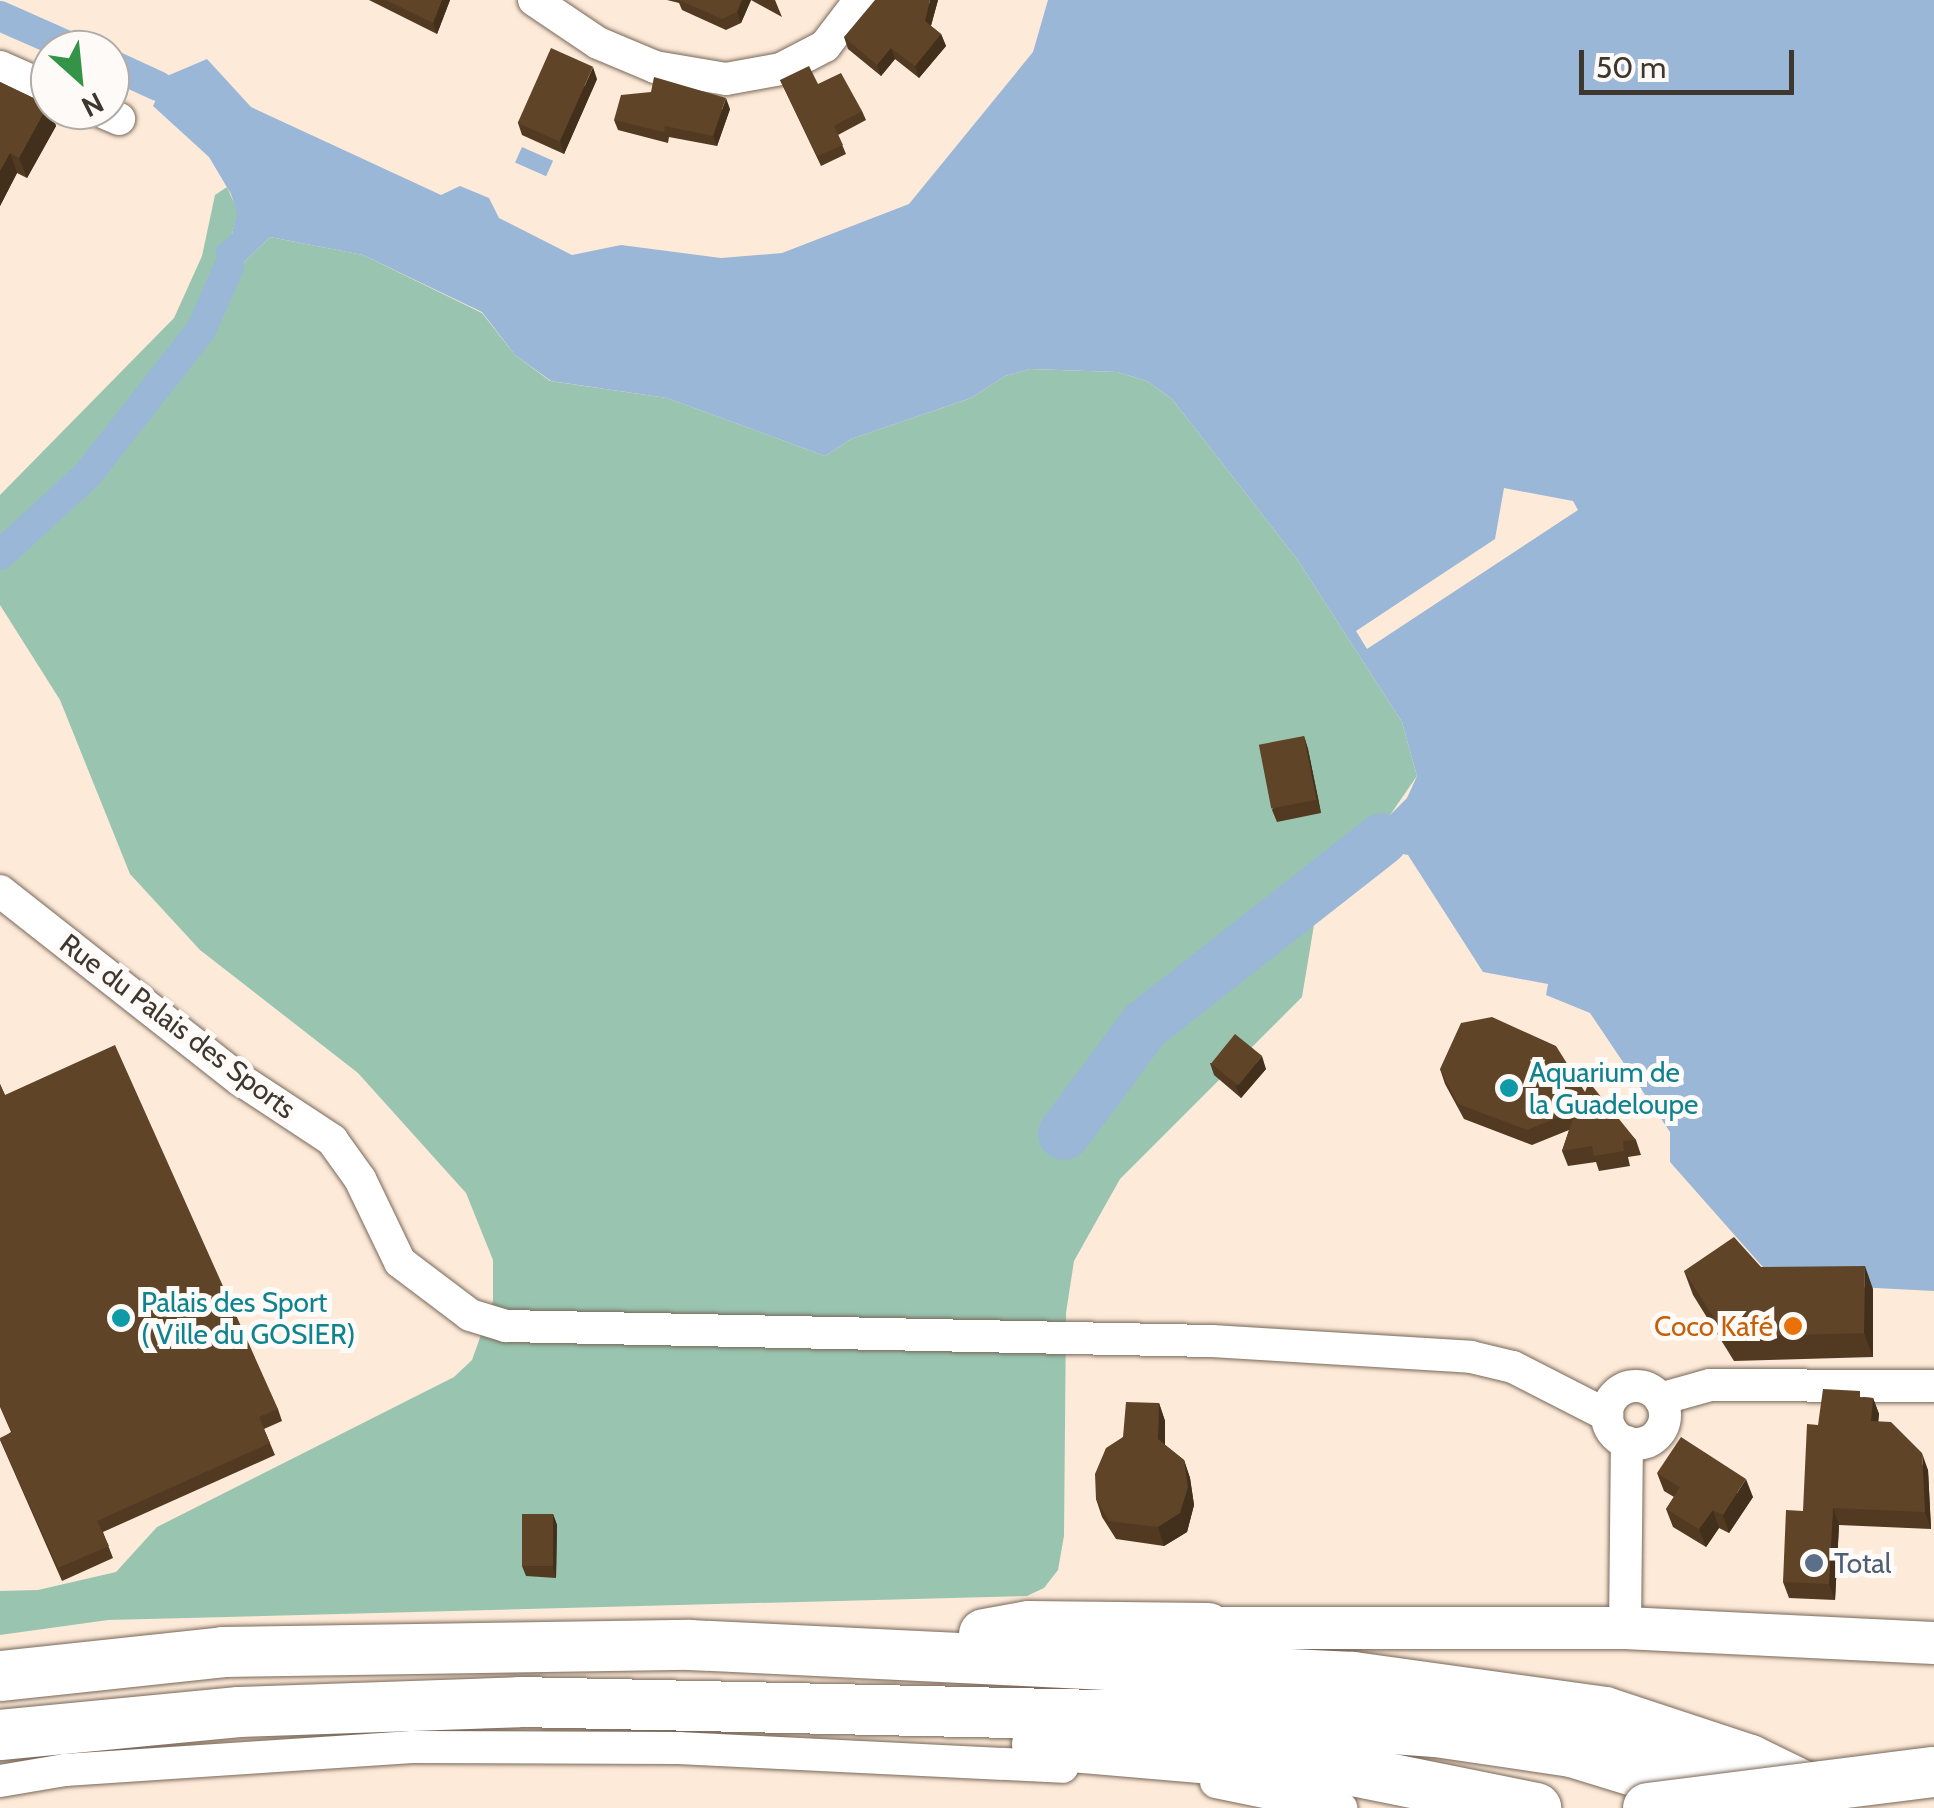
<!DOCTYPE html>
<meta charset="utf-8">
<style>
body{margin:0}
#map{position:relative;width:1934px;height:1808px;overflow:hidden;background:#fdead9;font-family:Cabin,sans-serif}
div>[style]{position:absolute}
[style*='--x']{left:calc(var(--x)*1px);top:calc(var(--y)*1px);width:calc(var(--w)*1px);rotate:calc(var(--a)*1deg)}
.forest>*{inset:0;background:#99c5b0}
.water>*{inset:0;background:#9ab7d7;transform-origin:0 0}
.pier>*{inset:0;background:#fdead9}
.canal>*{height:30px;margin:-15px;padding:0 15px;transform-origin:15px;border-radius:15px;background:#9ab7d7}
.river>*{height:52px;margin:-26px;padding:0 26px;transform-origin:26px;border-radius:26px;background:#9ab7d7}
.roads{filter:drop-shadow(0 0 2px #786758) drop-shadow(0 0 2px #786758)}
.minor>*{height:32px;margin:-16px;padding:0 16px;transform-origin:16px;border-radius:16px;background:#fff}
.minor>.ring{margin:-16px;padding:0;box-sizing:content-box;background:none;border:32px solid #fff;border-radius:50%}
.major>*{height:42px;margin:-21px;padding:0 21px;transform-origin:21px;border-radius:21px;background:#fff}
.highway>*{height:50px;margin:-25px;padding:0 25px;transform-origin:25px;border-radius:25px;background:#fff}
.bridges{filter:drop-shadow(0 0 2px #786758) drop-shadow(0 0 2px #786758)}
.highway-bridge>*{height:50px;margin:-25px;padding:0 25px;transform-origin:25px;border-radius:25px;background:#fff}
.wall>*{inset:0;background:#523a22}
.shaded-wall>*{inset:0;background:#42301c}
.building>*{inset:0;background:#5f4428;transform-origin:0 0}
.dots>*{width:28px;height:28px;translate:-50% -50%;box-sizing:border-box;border:5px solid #fefaf7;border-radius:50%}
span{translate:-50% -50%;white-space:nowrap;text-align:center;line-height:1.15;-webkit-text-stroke:10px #fefaf7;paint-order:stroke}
.street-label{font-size:28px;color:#3e3730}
.culture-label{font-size:28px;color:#0d838f}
.left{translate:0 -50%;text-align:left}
.food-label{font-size:28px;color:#c56008}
.right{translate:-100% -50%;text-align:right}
.service-label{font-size:28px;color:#4e5e75}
.north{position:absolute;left:30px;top:30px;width:100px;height:100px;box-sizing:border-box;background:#fefaf7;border:2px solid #b1aca7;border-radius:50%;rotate:153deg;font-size:28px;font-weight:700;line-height:40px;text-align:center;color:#3e3730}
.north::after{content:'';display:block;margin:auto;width:35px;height:45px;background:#339447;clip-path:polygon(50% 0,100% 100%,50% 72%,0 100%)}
.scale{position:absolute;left:1579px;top:50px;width:215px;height:45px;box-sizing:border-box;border:5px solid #3e3730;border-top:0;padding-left:12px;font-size:30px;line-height:35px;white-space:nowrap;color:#3e3730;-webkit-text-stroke:8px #fefaf7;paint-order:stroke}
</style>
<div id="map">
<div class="forest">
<div style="clip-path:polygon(227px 187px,238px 212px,232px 234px,240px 266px,270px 237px,363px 255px,482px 313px,515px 355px,550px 381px,667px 398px,825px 456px,851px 439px,971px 398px,1005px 376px,1030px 369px,1117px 372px,1147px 381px,1172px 399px,1297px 559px,1402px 722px,1417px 776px,1388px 818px,1324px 865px,1302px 997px,1120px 1179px,1074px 1261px,1066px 1313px,1064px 1536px,1058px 1570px,1044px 1588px,1027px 1596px,108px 1620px,0 1635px,0 1591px,38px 1590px,116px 1572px,157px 1527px,454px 1377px,472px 1360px,493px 1301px,493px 1260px,466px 1193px,358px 1073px,200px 950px,130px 874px,60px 700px,0 605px,0 495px,174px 318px,202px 256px,215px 195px)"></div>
</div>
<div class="water">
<div style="clip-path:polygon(1048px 0,1934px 0,1934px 1291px,1777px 1283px,1670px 1162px,1670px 1132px,1590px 1013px,1546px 995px,1548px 984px,1483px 972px,1408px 855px,1387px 851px,1378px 827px,1407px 798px,1417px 776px,1402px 722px,1297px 559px,1172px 399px,1147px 381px,1117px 372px,1030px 369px,1005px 376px,971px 398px,851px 439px,825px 456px,667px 398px,551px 381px,515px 355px,482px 312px,363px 255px,270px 237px,240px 266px,218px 264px,215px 249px,232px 234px,237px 213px,231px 194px,209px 157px,153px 106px,167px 76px,207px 59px,251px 107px,441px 195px,460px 186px,489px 198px,499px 218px,572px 255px,621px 245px,721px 258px,782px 253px,909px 204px,1033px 52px)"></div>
<div style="left:522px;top:147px;width:34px;height:17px;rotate:24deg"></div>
</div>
<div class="pier">
<div style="clip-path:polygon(1504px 488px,1573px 501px,1578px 510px,1367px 649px,1356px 631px,1495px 539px)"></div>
</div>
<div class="canal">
<div style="--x:0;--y:16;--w:84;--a:23.8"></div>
<div style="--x:110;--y:64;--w:53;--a:24.6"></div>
<div style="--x:0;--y:555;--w:120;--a:-42.6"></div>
<div style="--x:88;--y:474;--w:183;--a:-51.9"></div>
<div style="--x:201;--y:330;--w:69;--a:-66"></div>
</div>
<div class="river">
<div style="--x:1064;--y:1134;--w:136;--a:-53.4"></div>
<div style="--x:1145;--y:1025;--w:301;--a:-38.1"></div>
</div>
<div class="roads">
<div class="minor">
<div style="--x:534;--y:0;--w:77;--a:33.9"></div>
<div style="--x:598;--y:43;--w:62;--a:22.8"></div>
<div style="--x:655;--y:67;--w:72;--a:9.6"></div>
<div style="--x:726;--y:79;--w:56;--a:-10.3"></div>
<div style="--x:781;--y:69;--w:50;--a:-27.6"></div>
<div style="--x:825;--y:46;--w:58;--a:-52.7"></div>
<div style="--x:0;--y:67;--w:55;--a:23.7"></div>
<div style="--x:98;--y:110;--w:23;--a:23"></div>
<div style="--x:0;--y:891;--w:303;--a:38.2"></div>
<div style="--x:238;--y:1078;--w:113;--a:33.4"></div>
<div style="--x:332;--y:1140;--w:48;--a:54.3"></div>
<div style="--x:360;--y:1179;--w:92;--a:64.3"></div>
<div style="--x:400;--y:1262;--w:88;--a:37.1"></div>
<div style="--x:470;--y:1315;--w:38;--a:17"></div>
<div style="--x:506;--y:1326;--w:706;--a:1.22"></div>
<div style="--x:1212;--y:1341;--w:259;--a:3.5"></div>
<div style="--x:1471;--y:1357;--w:43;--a:13.4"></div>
<div style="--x:1513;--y:1367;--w:106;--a:27.1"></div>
<div class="ring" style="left:1607px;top:1386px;width:26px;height:26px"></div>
<div style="--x:1660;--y:1399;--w:52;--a:-15.6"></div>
<div style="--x:1710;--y:1385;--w:224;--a:0.3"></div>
<div style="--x:1625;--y:1628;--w:186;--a:-89.4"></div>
<div style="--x:0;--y:1781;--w:66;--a:-9.6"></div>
<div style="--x:65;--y:1770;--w:348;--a:-3.8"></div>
<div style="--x:412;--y:1747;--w:266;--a:0.2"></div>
<div style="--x:678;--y:1748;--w:385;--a:2.8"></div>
<div style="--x:1216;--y:1782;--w:128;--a:11.7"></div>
</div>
<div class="major">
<div style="--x:1208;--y:1628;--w:417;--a:0"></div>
<div style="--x:1625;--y:1628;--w:309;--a:2.8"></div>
</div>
<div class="highway">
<div style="--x:984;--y:1634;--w:46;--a:-10.1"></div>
<div style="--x:1029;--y:1626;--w:179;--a:0.6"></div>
<div style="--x:0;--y:1676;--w:224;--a:-6.1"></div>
<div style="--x:223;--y:1652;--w:467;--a:-0.9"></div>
<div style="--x:690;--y:1645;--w:664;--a:2.76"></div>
<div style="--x:1353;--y:1677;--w:254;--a:7.9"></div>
<div style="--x:1605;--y:1712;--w:153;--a:18.3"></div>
<div style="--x:1750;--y:1760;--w:85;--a:26"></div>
<div style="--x:0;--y:1735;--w:240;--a:-5.5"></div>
<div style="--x:239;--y:1712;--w:280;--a:-2"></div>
<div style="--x:519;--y:1702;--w:717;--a:1.28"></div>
<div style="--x:1236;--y:1718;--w:200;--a:4"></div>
<div style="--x:1436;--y:1732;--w:137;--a:8.4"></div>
<div style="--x:1572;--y:1752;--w:170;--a:17.1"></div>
<div style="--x:1037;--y:1744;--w:317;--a:4.9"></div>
<div style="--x:1353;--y:1771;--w:187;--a:11.4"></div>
</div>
</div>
<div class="bridges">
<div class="highway-bridge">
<div style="--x:1648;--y:1808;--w:288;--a:-7.2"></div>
</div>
</div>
<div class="wall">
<div style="clip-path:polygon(369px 0,450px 0,437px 34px)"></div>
<div style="clip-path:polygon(667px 0,775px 0,782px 17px,751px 0,741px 23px,726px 30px,682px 10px,679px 3px)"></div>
<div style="clip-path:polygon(938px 0,931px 26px,941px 34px,946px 46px,919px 78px,895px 59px,881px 76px,848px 49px,844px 37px)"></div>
<div style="clip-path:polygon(597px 79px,564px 154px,522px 135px,518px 123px)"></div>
<div style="clip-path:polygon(780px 80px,818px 84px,862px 111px,866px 120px,838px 135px,846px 154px,821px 166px)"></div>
<div style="clip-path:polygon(0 82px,48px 105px,56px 126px,27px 178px,17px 173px,0 206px)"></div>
<div style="clip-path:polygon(730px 109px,717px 146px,669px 137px,668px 143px,618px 130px,614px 120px)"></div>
<div style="clip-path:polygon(1304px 736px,1308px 749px,1321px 813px,1277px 822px,1272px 810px)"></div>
<div style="clip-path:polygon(1210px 1063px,1266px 1069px,1241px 1098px,1214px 1075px)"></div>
<div style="clip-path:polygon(1440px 1069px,1585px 1092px,1636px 1140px,1641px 1155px,1628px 1157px,1630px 1166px,1599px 1171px,1596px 1162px,1568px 1166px,1562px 1151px,1569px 1130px,1532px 1145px,1464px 1119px,1445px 1084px)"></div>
<div style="clip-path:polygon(0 1084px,5px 1095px,278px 1409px,282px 1421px,264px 1429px,275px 1455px,103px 1532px,113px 1558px,62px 1581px,0 1440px,11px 1432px,0 1407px)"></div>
<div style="clip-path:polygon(1761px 1267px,1873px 1289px,1873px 1357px,1734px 1361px,1693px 1295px,1684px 1271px)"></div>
<div style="clip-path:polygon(1863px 1397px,1873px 1398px,1879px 1414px,1878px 1421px,1928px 1470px,1931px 1529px,1839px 1525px,1835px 1600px,1789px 1598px,1783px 1582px,1803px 1511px)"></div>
<div style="clip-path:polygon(1159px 1403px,1165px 1421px,1165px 1445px,1184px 1460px,1190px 1478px,1194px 1505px,1187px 1532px,1164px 1546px,1116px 1539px,1102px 1517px,1096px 1499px,1123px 1437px)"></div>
<div style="clip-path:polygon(1657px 1473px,1753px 1497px,1729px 1533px,1719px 1528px,1706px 1547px,1673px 1527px,1666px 1509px,1674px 1497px,1664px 1491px)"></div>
<div style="clip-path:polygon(553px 1514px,557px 1525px,556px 1578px,526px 1576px,522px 1566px)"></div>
</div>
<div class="shaded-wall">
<div style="clip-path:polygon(442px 0,450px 0,437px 34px,433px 23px)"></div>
<div style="clip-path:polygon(742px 0,751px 0,741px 23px,737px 12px)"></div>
<div style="clip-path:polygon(930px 0,938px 0,929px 32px,925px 21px)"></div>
<div style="clip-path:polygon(941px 34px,946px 46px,919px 78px,915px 66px)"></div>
<div style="clip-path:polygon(891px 48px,895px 59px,881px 76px,877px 65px)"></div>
<div style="clip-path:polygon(593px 67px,597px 79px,564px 154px,560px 141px)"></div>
<div style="clip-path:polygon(726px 98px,730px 109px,717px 146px,713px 136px)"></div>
<div style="clip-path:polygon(48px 105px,56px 126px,27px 178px,19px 158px)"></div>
<div style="clip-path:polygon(10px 153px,17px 173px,0 206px,0 171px)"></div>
<div style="clip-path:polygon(1304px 736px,1308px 749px,1321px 813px,1317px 800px)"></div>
<div style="clip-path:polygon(1262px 1056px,1266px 1069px,1241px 1098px,1236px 1086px)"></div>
<div style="clip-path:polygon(1865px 1266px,1873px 1289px,1873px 1357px,1864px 1333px)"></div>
<div style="clip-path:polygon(1873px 1398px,1879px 1414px,1877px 1437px,1871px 1421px)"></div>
<div style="clip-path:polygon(1159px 1403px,1165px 1421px,1165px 1457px,1158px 1439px)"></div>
<div style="clip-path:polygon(1922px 1453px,1928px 1470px,1931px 1529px,1925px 1512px)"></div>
<div style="clip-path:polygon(1184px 1460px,1190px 1478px,1194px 1505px,1187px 1532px,1164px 1546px,1158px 1527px)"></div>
<div style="clip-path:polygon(1746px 1479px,1753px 1497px,1729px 1533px,1723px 1515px)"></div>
<div style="clip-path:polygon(1833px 1508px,1839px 1525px,1835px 1600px,1829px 1584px)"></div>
<div style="clip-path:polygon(1713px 1510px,1719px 1528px,1706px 1547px,1699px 1529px)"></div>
<div style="clip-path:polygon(553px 1514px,557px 1525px,556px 1578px,553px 1568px)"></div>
</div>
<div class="building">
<div style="clip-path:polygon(386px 0,442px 0,433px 23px)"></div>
<div style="clip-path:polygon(679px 0,742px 0,737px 12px,722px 19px)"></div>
<div style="clip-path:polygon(875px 0,930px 0,925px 21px,941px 34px,915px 66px,891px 48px,877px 65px,844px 37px)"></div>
<div style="left:551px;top:48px;width:46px;height:82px;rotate:24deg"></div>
<div style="clip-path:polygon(809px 66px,818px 84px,841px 73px,862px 111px,834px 126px,843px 145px,817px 156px,780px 80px)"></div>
<div style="clip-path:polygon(654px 77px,726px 98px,713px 136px,665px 126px,664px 132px,614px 120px,621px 95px,651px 92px)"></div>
<div style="clip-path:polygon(0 82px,48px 105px,19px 158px,10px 153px,0 171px)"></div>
<div style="left:1304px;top:736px;width:65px;height:46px;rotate:79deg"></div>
<div style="clip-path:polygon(1492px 1017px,1556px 1046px,1585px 1092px,1589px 1082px,1636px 1140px,1623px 1141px,1624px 1151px,1594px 1156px,1592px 1146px,1562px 1151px,1576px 1110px,1527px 1130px,1458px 1104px,1440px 1069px,1461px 1023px)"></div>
<div style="left:1235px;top:1034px;width:35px;height:38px;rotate:39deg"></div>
<div style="clip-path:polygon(115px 1045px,278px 1409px,259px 1417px,270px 1443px,97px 1521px,109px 1546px,58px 1568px,0 1439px,0 1438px,12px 1432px,0 1405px,0 1084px,5px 1095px)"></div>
<div style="clip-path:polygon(1734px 1237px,1761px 1267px,1865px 1266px,1864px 1333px,1726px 1337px,1684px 1271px)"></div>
<div style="clip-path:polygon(1823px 1389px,1860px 1391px,1860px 1397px,1873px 1398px,1871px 1421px,1891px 1422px,1922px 1453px,1925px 1512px,1833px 1508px,1829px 1584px,1783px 1582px,1786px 1510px,1803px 1511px,1807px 1424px,1818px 1425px)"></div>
<div style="clip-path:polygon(1126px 1402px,1159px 1403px,1158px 1439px,1184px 1460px,1188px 1487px,1180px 1513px,1158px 1527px,1109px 1521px,1096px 1499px,1095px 1474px,1106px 1448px,1123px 1437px)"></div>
<div style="clip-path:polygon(1681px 1437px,1746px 1479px,1723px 1515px,1713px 1510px,1699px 1529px,1666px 1509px,1680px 1487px,1657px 1473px)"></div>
<div style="left:522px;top:1514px;width:31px;height:52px"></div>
</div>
<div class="dots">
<div style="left:1509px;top:1088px;background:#0f9aa8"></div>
<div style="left:121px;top:1318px;background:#0f9aa8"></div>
<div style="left:1793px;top:1326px;background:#e8710a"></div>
<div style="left:1814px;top:1563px;background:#5c6f8a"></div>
</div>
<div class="street-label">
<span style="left:178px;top:1026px;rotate:37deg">Rue du Palais des Sports</span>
</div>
<div class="culture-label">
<span class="left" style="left:1529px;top:1088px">Aquarium de<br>la Guadeloupe</span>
<span class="left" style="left:141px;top:1318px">Palais des Sport<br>( Ville du GOSIER)</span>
</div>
<div class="food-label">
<span class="right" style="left:1773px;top:1326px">Coco Kafé</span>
</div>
<div class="service-label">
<span class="left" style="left:1834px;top:1563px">Total</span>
</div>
<div class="north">N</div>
<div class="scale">50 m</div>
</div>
